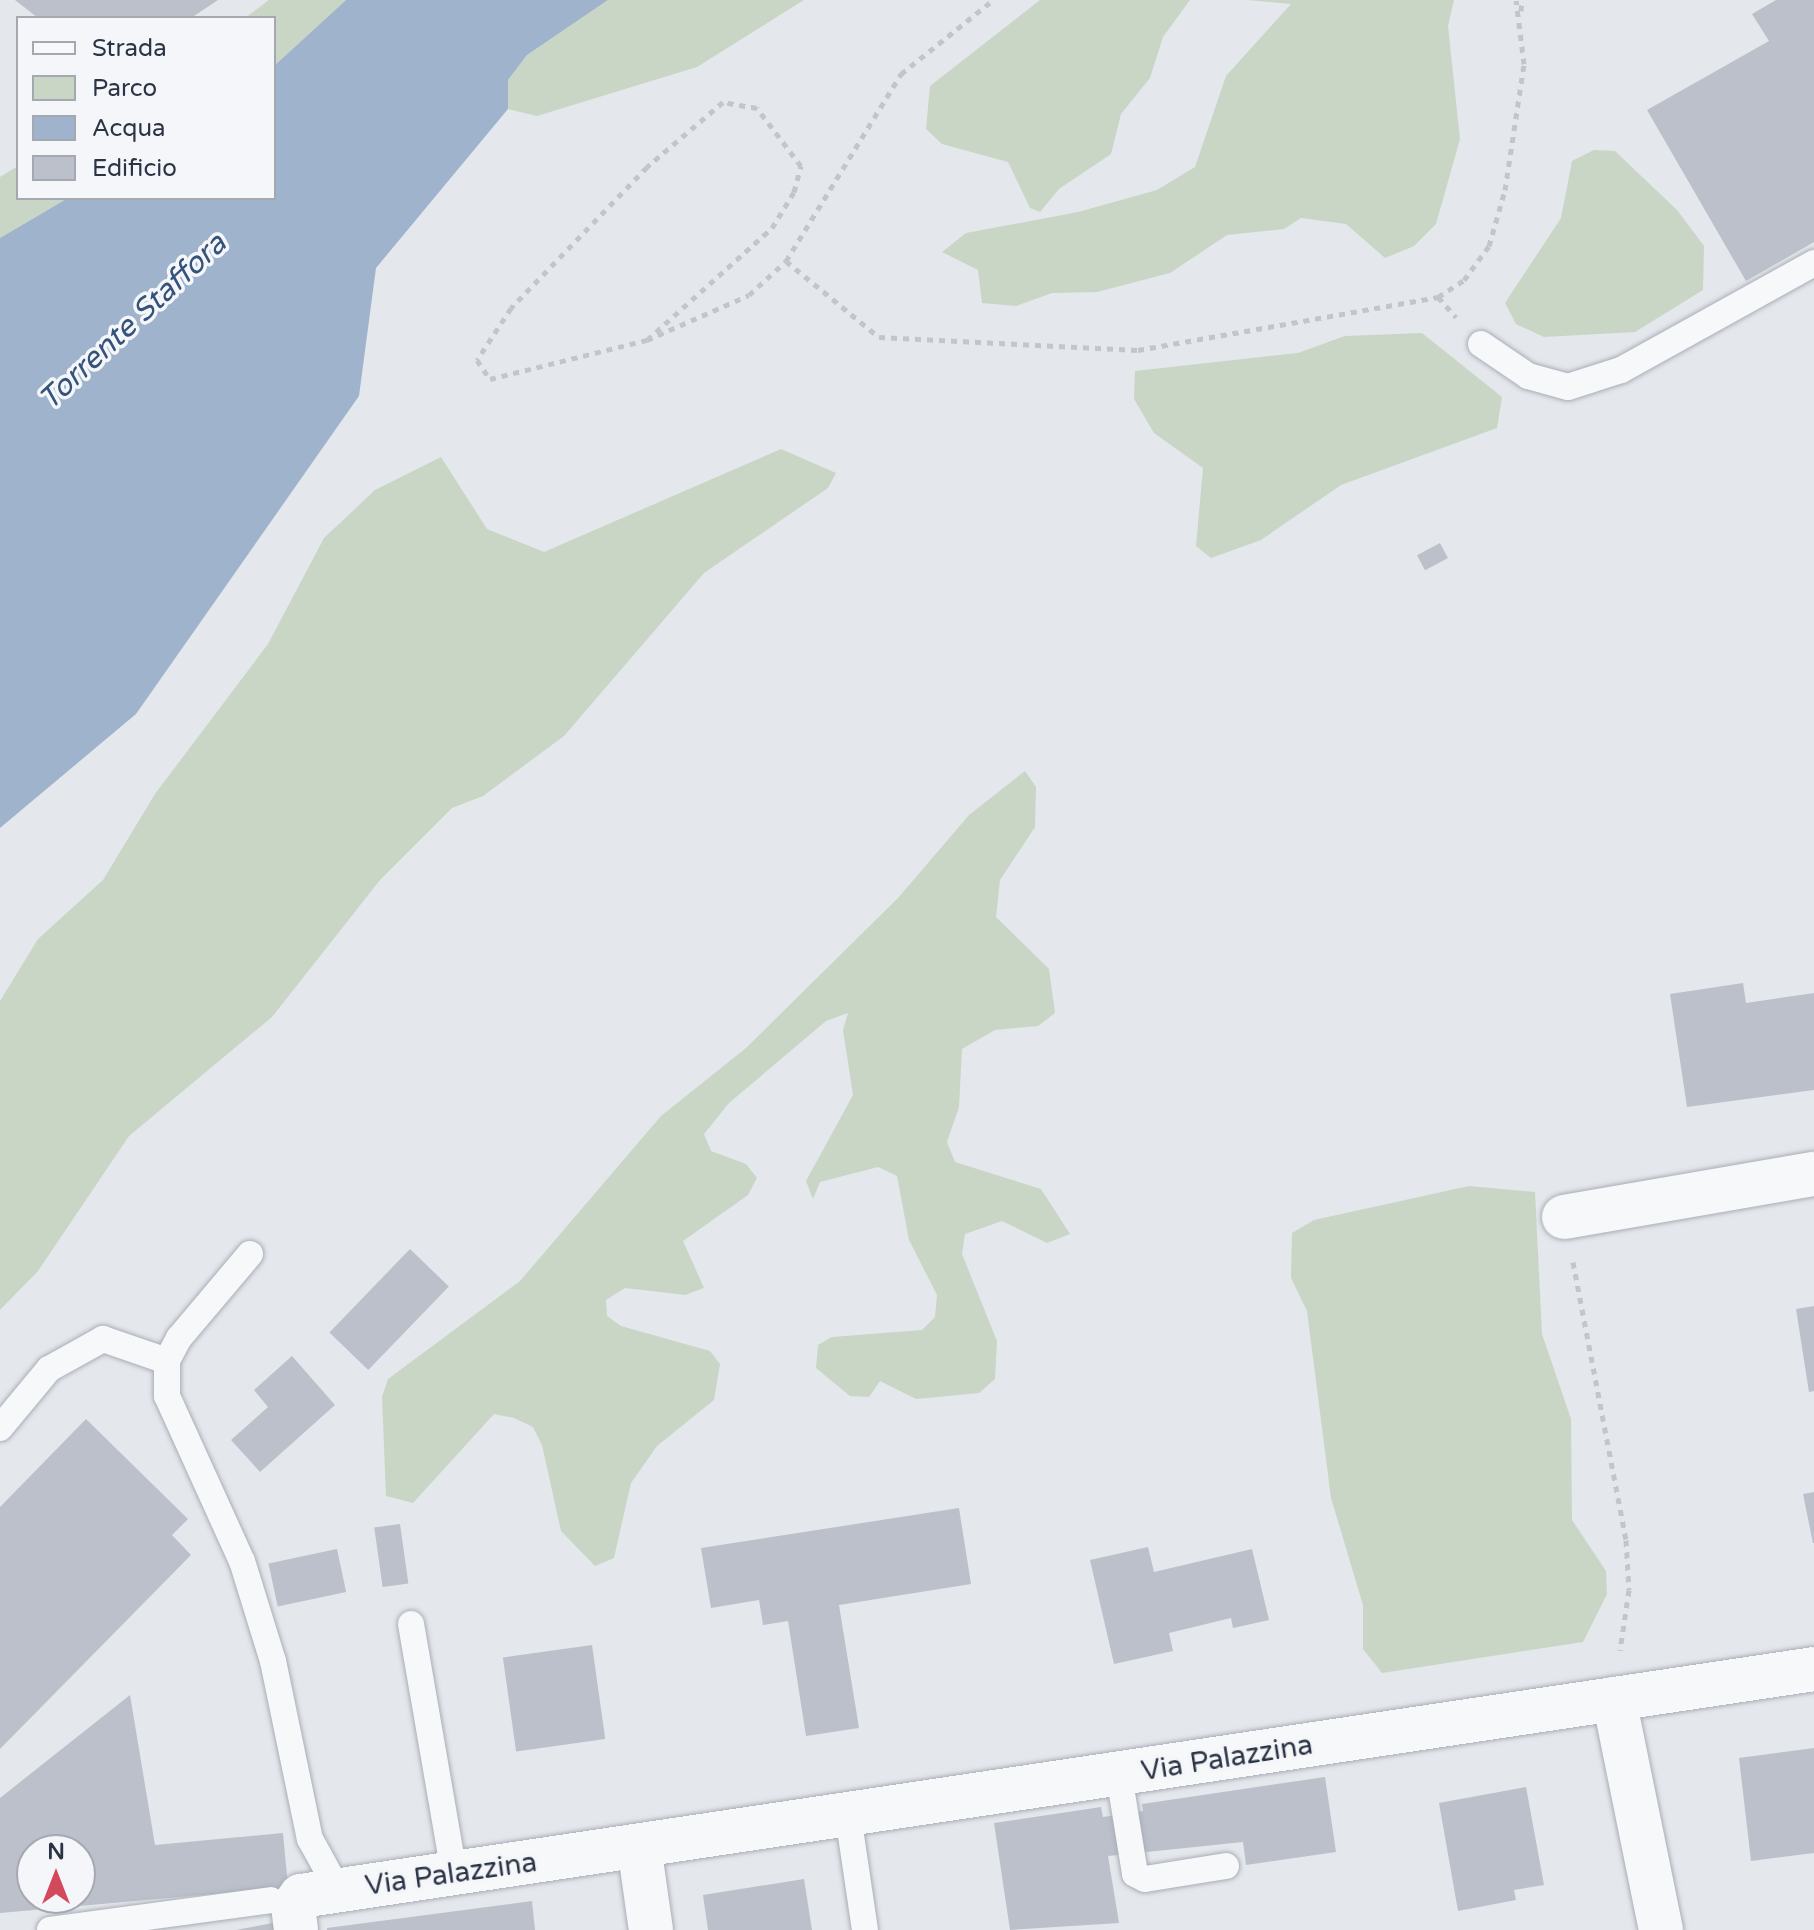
<!DOCTYPE html>
<style>
body{margin:0}
#map{position:relative;width:1814px;height:1930px;overflow:hidden;background:#e4e7ec;font-family:"Varela Round",sans-serif}
div>[style]{position:absolute}
[style*='--x']{left:calc(var(--x)*1px);top:calc(var(--y)*1px);width:calc(var(--w)*1px);rotate:calc(var(--a)*1deg)}
.green>*{inset:0;background:#c9d6c5}
.water>*{inset:0;background:#9fb4cc}
.building>*{inset:0;background:#bbc0ca;transform-origin:0 0}
.path>*{height:5px;margin-top:-2.5px;transform-origin:0;background:repeating-linear-gradient(90deg,#c2c5cb 0 6px,transparent 0 12px)}
.roads{filter:drop-shadow(0 0 2px #a9aeb7) drop-shadow(0 0 2px #a9aeb7)}
.lane>*{height:26px;margin:-13px;padding:0 13px;transform-origin:13px;border-radius:13px;background:#f7f8fa}
.street>*{height:44px;margin:-22px;padding:0 22px;transform-origin:22px;border-radius:22px;background:#f7f8fa}
span{translate:-50% -50%;white-space:nowrap;text-align:center;line-height:1.15;-webkit-text-stroke:7px #f4f6f9;paint-order:stroke}
.street-label{font-size:28px;color:#2b3445}
.water-label{font-size:30px;color:#34527a;font-style:italic}
.legend{position:absolute;left:16px;top:16px;width:260px;height:184px;box-sizing:border-box;background:#f4f6f9;border:2px solid #a4a8b1;margin:0;padding:10px 14px;list-style:none;font-size:24px;color:#2b3445}
.legend li{display:flex;align-items:center;gap:16px;height:40px}
.legend b{width:40px;border:2px solid #a4a8b1}
.north{position:absolute;left:16px;top:1834px;width:80px;height:80px;box-sizing:border-box;background:#f4f6f9;border:2px solid #a4a8b1;border-radius:50%;rotate:0deg;font-size:22px;font-weight:700;line-height:32px;text-align:center;color:#2b3445}
.north::after{content:'';display:block;margin:auto;width:28px;height:36px;background:#d1495b;clip-path:polygon(50% 0,100% 100%,50% 72%,0 100%)}
</style>
<div id="map">
<div class="green">
<div style="clip-path:polygon(269px 0,346px 0,274px 66px,274px 18px,245px 18px)"></div>
<div style="clip-path:polygon(608px 0,804px 0,697px 67px,537px 116px,508px 109px,508px 80px,527px 55px)"></div>
<div style="clip-path:polygon(1040px 0,1190px 0,1163px 37px,1150px 78px,1121px 114px,1111px 154px,1059px 189px,1040px 212px,1030px 208px,1008px 162px,942px 144px,926px 129px,930px 86px)"></div>
<div style="clip-path:polygon(1247px 0,1454px 0,1448px 26px,1460px 139px,1436px 224px,1414px 246px,1385px 258px,1346px 224px,1301px 218px,1284px 229px,1227px 235px,1170px 273px,1097px 292px,1052px 293px,1016px 306px,982px 303px,978px 270px,942px 252px,966px 233px,1078px 212px,1157px 190px,1195px 167px,1226px 76px,1291px 4px)"></div>
<div style="clip-path:polygon(1594px 150px,1615px 151px,1677px 210px,1704px 246px,1703px 290px,1635px 332px,1544px 337px,1516px 324px,1505px 303px,1561px 218px,1572px 161px)"></div>
<div style="clip-path:polygon(18px 166px,18px 198px,68px 198px,0 238px,0 177px)"></div>
<div style="clip-path:polygon(1422px 333px,1502px 397px,1497px 428px,1341px 485px,1261px 540px,1211px 558px,1196px 546px,1203px 468px,1154px 433px,1134px 399px,1135px 371px,1298px 353px,1345px 336px)"></div>
<div style="clip-path:polygon(781px 449px,836px 473px,828px 488px,704px 573px,564px 736px,483px 796px,452px 808px,380px 880px,272px 1017px,129px 1136px,38px 1271px,0 1310px,0 1001px,38px 939px,103px 880px,155px 794px,268px 644px,324px 538px,375px 490px,441px 457px,487px 529px,544px 552px)"></div>
<div style="clip-path:polygon(1025px 771px,1036px 787px,1035px 827px,1000px 880px,996px 917px,1049px 969px,1055px 1013px,1038px 1026px,995px 1030px,962px 1049px,959px 1107px,947px 1142px,955px 1162px,1041px 1189px,1070px 1234px,1047px 1243px,1002px 1221px,965px 1234px,962px 1254px,997px 1341px,995px 1379px,979px 1393px,916px 1399px,880px 1381px,869px 1397px,850px 1396px,816px 1368px,818px 1345px,832px 1337px,922px 1330px,935px 1317px,937px 1295px,909px 1240px,897px 1176px,878px 1167px,820px 1182px,813px 1199px,806px 1181px,853px 1095px,843px 1030px,848px 1013px,826px 1021px,729px 1103px,704px 1134px,711px 1151px,746px 1164px,757px 1178px,748px 1195px,683px 1241px,704px 1288px,685px 1295px,625px 1288px,606px 1300px,607px 1316px,621px 1326px,710px 1351px,720px 1364px,714px 1400px,657px 1446px,631px 1483px,614px 1558px,595px 1566px,561px 1531px,542px 1445px,533px 1427px,514px 1418px,494px 1414px,413px 1503px,386px 1496px,382px 1397px,388px 1379px,520px 1281px,661px 1116px,746px 1048px,898px 898px,969px 815px)"></div>
<div style="clip-path:polygon(1469px 1186px,1535px 1192px,1542px 1334px,1571px 1419px,1572px 1520px,1606px 1571px,1607px 1594px,1583px 1642px,1382px 1673px,1363px 1649px,1363px 1605px,1331px 1498px,1307px 1311px,1291px 1278px,1292px 1233px,1314px 1220px)"></div>
</div>
<div class="water">
<div style="clip-path:polygon(346px 0,608px 0,527px 55px,508px 80px,508px 109px,376px 268px,359px 396px,136px 714px,0 828px,0 238px,68px 198px,274px 198px,274px 66px)"></div>
</div>
<div class="building">
<div style="clip-path:polygon(15px 0,218px 0,191px 18px,38px 18px)"></div>
<div style="clip-path:polygon(1776px 0,1814px 0,1814px 242px,1746px 281px,1647px 110px,1769px 41px,1752px 14px)"></div>
<div style="left:1440px;top:543px;width:17px;height:26px;rotate:62deg"></div>
<div style="clip-path:polygon(1743px 983px,1746px 1003px,1814px 993px,1814px 1090px,1687px 1107px,1670px 994px)"></div>
<div style="left:410px;top:1249px;width:54px;height:116px;rotate:44deg"></div>
<div style="clip-path:polygon(1814px 1306px,1814px 1391px,1809px 1392px,1796px 1309px)"></div>
<div style="clip-path:polygon(292px 1356px,335px 1405px,260px 1472px,231px 1440px,268px 1407px,254px 1390px)"></div>
<div style="clip-path:polygon(86px 1419px,188px 1519px,172px 1535px,191px 1555px,0 1749px,0 1507px)"></div>
<div style="clip-path:polygon(1814px 1492px,1814px 1543px,1813px 1543px,1803px 1494px)"></div>
<div style="clip-path:polygon(959px 1508px,971px 1584px,839px 1605px,859px 1728px,806px 1736px,788px 1621px,763px 1625px,759px 1600px,711px 1608px,701px 1548px)"></div>
<div style="left:400px;top:1524px;width:60px;height:26px;rotate:82deg"></div>
<div style="clip-path:polygon(1148px 1547px,1154px 1572px,1252px 1549px,1269px 1620px,1233px 1628px,1231px 1618px,1169px 1633px,1173px 1651px,1114px 1664px,1090px 1560px)"></div>
<div style="left:337px;top:1549px;width:44px;height:70px;rotate:78deg"></div>
<div style="left:592px;top:1645px;width:95px;height:90px;rotate:82deg"></div>
<div style="clip-path:polygon(evenodd,130px 1695px,155px 1845px,283px 1833px,292px 1930px,236px 1930px,273px 1923px,270px 1889px,0 1913px,0 1798px,130px 1695px,32px 1850px,80px 1850px,80px 1898px,32px 1898px,32px 1850px)"></div>
<div style="clip-path:polygon(1814px 1748px,1814px 1853px,1751px 1861px,1739px 1758px)"></div>
<div style="clip-path:polygon(1325px 1777px,1336px 1852px,1246px 1865px,1243px 1842px,1108px 1856px,1119px 1923px,1010px 1930px,994px 1823px,1101px 1807px,1103px 1817px,1143px 1811px,1142px 1804px)"></div>
<div style="clip-path:polygon(1526px 1787px,1544px 1885px,1514px 1890px,1516px 1900px,1458px 1911px,1439px 1803px)"></div>
<div style="clip-path:polygon(804px 1879px,812px 1930px,708px 1930px,703px 1895px)"></div>
<div style="clip-path:polygon(532px 1901px,535px 1930px,327px 1930px,327px 1928px)"></div>
</div>
<div class="path">
<div style="--x:1521;--y:11;--w:11;--a:-85"></div>
<div style="--x:786;--y:261;--w:120;--a:39.3"></div>
<div style="--x:879;--y:337;--w:259;--a:2.9"></div>
<div style="--x:1138;--y:350;--w:305;--a:-10"></div>
<div style="--x:1438;--y:297;--w:27;--a:48"></div>
<div style="--x:1438;--y:297;--w:31;--a:-33"></div>
<div style="--x:1464;--y:280;--w:42;--a:-53.7"></div>
<div style="--x:1489;--y:246;--w:58;--a:-74.1"></div>
<div style="--x:1505;--y:190;--w:127;--a:-81.4"></div>
<div style="--x:1524;--y:64;--w:64;--a:-97.1"></div>
<div style="--x:647;--y:340;--w:168;--a:-41.9"></div>
<div style="--x:772;--y:228;--w:42;--a:-58.6"></div>
<div style="--x:794;--y:192;--w:27;--a:-75"></div>
<div style="--x:801;--y:166;--w:73;--a:-127.2"></div>
<div style="--x:757;--y:108;--w:35;--a:-170"></div>
<div style="--x:723;--y:102;--w:100;--a:139.5"></div>
<div style="--x:647;--y:167;--w:196;--a:134"></div>
<div style="--x:511;--y:308;--w:62;--a:123.2"></div>
<div style="--x:477;--y:360;--w:23;--a:56"></div>
<div style="--x:490;--y:379;--w:162;--a:-14"></div>
<div style="--x:647;--y:340;--w:111;--a:-23.8"></div>
<div style="--x:749;--y:295;--w:50;--a:-42.6"></div>
<div style="--x:786;--y:261;--w:220;--a:-58.4"></div>
<div style="--x:901;--y:74;--w:118;--a:-38.8"></div>
<div style="--x:1573;--y:1262;--w:283;--a:79.2"></div>
<div style="--x:1626;--y:1540;--w:50;--a:86.6"></div>
<div style="--x:1629;--y:1590;--w:61;--a:98.5"></div>
</div>
<div class="roads">
<div class="lane">
<div style="--x:1481;--y:344;--w:57;--a:34.2"></div>
<div style="--x:1528;--y:376;--w:41;--a:15.4"></div>
<div style="--x:1568;--y:387;--w:56;--a:-17.8"></div>
<div style="--x:1621;--y:370;--w:221;--a:-29"></div>
<div style="--x:250;--y:1254;--w:110;--a:130.2"></div>
<div style="--x:179;--y:1338;--w:26;--a:118"></div>
<div style="--x:167;--y:1361;--w:35;--a:90"></div>
<div style="--x:167;--y:1396;--w:181;--a:65.6"></div>
<div style="--x:242;--y:1561;--w:105;--a:72.8"></div>
<div style="--x:273;--y:1661;--w:182;--a:78.3"></div>
<div style="--x:310;--y:1839;--w:58;--a:61.2"></div>
<div style="--x:0;--y:1428;--w:77;--a:-50.3"></div>
<div style="--x:49;--y:1369;--w:62;--a:-29.1"></div>
<div style="--x:103;--y:1339;--w:68;--a:19"></div>
<div style="--x:411;--y:1624;--w:253;--a:80.2"></div>
<div style="--x:1119;--y:1775;--w:100;--a:80.8"></div>
<div style="--x:1135;--y:1874;--w:11;--a:27"></div>
<div style="--x:1145;--y:1879;--w:82;--a:-9.1"></div>
<div style="--x:848;--y:1815;--w:116;--a:81.6"></div>
<div style="--x:50;--y:1930;--w:223;--a:-7.7"></div>
</div>
<div class="street">
<div style="--x:1564;--y:1217;--w:254;--a:-9.8"></div>
<div style="--x:1614;--y:1699;--w:236;--a:78.5"></div>
<div style="--x:639;--y:1846;--w:85;--a:81.9"></div>
<div style="--x:296;--y:1930;--w:23;--a:-97"></div>
<div style="--x:293;--y:1907;--w:14;--a:-54"></div>
<div style="--x:301;--y:1896;--w:1530;--a:-8.53"></div>
</div>
</div>
<div class="street-label">
<span style="left:1227px;top:1758px;rotate:-9deg">Via Palazzina</span>
<span style="left:451px;top:1874px;rotate:-8deg">Via Palazzina</span>
</div>
<div class="water-label">
<span style="left:133px;top:322px;rotate:-43deg">Torrente Staffora</span>
</div>
<ul class="legend">
<li><b style="height:10px;background:#f7f8fa"></b>Strada</li>
<li><b style="height:22px;background:#c9d6c5"></b>Parco</li>
<li><b style="height:22px;background:#9fb4cc"></b>Acqua</li>
<li><b style="height:22px;background:#bbc0ca"></b>Edificio</li>
</ul>
<div class="north">N</div>
</div>
